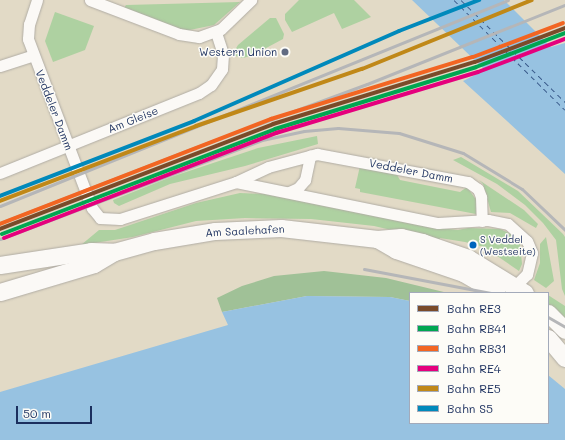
<!DOCTYPE html>
<style>
body{margin:0}
#map{position:relative;width:565px;height:440px;overflow:hidden;background:#e2dac6;font-family:Mali,sans-serif}
div>[style]{position:absolute}
[style*='--x']{left:calc(var(--x)*1px);top:calc(var(--y)*1px);width:calc(var(--w)*1px);rotate:calc(var(--a)*1deg)}
.green>*{inset:0;background:#aed1a1}
.forest>*{inset:0;background:#a0c197}
.water>*{inset:0;background:#97c2e1}
.ferry>*{height:1px;margin-top:-0.5px;transform-origin:0;background:repeating-linear-gradient(90deg,#375889 0 5px,transparent 0 9px)}
.roads{filter:drop-shadow(0 0 1px #b0aca4) drop-shadow(0 0 1px #b0aca4)}
.street>*{height:11px;margin:-5.5px;padding:0 5.5px;transform-origin:5.5px;border-radius:5.5px;background:#fbf9f6}
.primary>*{height:17px;margin:-8.5px;padding:0 8.5px;transform-origin:8.5px;border-radius:8.5px;background:#fbf9f6}
.rail>*{height:3px;margin:-1.5px;padding:0 1.5px;transform-origin:1.5px;border-radius:1.5px;background:#b5b6b8}
.rail-1>*{height:4px;margin:-2px;padding:0 2px;transform-origin:2px;border-radius:2px;background:#7a4b2a}
.rail-2>*{height:4px;margin:-2px;padding:0 2px;transform-origin:2px;border-radius:2px;background:#00a651}
.rail-3>*{height:4px;margin:-2px;padding:0 2px;transform-origin:2px;border-radius:2px;background:#f26522}
.rail-4>*{height:4px;margin:-2px;padding:0 2px;transform-origin:2px;border-radius:2px;background:#e5007d}
.rail-5>*{height:4px;margin:-2px;padding:0 2px;transform-origin:2px;border-radius:2px;background:#c08818}
.rail-6>*{height:4px;margin:-2px;padding:0 2px;transform-origin:2px;border-radius:2px;background:#0089bb}
.dots>*{width:11px;height:11px;translate:-50% -50%;box-sizing:border-box;border:2px solid #fdfcf7;border-radius:50%}
span{translate:-50% -50%;white-space:nowrap;text-align:center;line-height:1.15;-webkit-text-stroke:3px #fdfcf7;paint-order:stroke}
.bus-label{font-size:10px;color:#1b2f5e}
.left{translate:0 -50%;text-align:left}
.poi-label{font-size:11px;color:#1b2f5e}
.right{translate:-100% -50%;text-align:right}
.street-label{font-size:11px;color:#1b2f5e}
.legend{position:absolute;left:409px;top:292px;width:140px;height:132px;box-sizing:border-box;background:#fdfcf7;border:1px solid #a3aaba;margin:0;padding:5px 7px;list-style:none;font-size:12px;color:#1b2f5e}
.legend li{display:flex;align-items:center;gap:8px;height:20px}
.legend b{width:20px;border:1px solid #a3aaba}
.scale{position:absolute;left:16px;top:406px;width:76px;height:18px;box-sizing:border-box;border:2px solid #1b2f5e;border-top:0;padding-left:5px;font-size:12px;line-height:14px;white-space:nowrap;color:#1b2f5e;-webkit-text-stroke:3px #fdfcf7;paint-order:stroke}
</style>
<div id="map">
<div class="green">
<div style="clip-path:polygon(299px 0,354px 0,371px 17px,342px 29px,334px 13px,292px 32px,285px 20px,285px 14px)"></div>
<div style="clip-path:polygon(240px 2px,214px 25px,185px 31px,124px 8px,126px 5px)"></div>
<div style="clip-path:polygon(55px 12px,94px 26px,85px 50px,53px 62px,45px 41px)"></div>
<div style="clip-path:polygon(270px 18px,276px 18px,284px 34px,283px 39px,253px 55px,243px 58px,232px 55px,238px 45px)"></div>
<div style="clip-path:polygon(317px 136px,318px 144px,245px 166px,170px 184px,119px 206px,114px 203px,113px 200px,171px 177px,258px 148px)"></div>
<div style="clip-path:polygon(461px 157px,518px 191px,563px 234px,565px 237px,565px 296px,562px 289px,556px 240px,543px 223px,525px 205px,497px 184px,453px 160px)"></div>
<div style="clip-path:polygon(360px 166px,396px 173px,400px 180px,460px 192px,467px 187px,477px 201px,476px 214px,360px 192px,360px 189px,355px 188px)"></div>
<div style="clip-path:polygon(479px 180px,524px 210px,538px 224px,536px 228px,510px 213px,491px 212px,483px 184px)"></div>
<div style="clip-path:polygon(240px 193px,265px 194px,430px 227px,458px 230px,468px 228px,500px 229px,511px 234px,520px 243px,522px 264px,519px 271px,484px 247px,465px 242px,440px 238px,439px 241px,374px 226px,311px 219px,245px 218px,196px 221px,133px 237px,81px 245px,99px 230px,115px 230px,196px 203px)"></div>
<div style="clip-path:polygon(546px 237px,554px 281px,546px 288px,534px 280px,540px 263px,540px 244px)"></div>
<div style="clip-path:polygon(548px 295px,565px 306px,565px 320px,548px 305px)"></div>
</div>
<div class="forest">
<div style="clip-path:polygon(324px 271px,386px 278px,448px 293px,410px 293px,410px 301px,390px 297px,307px 296px,222px 312px,217px 298px,242px 286px,274px 276px)"></div>
</div>
<div class="water">
<div style="clip-path:polygon(412px 0,504px 0,551px 47px,565px 43px,565px 174px,463px 81px,485px 70px)"></div>
<div style="clip-path:polygon(307px 296px,390px 297px,410px 301px,410px 423px,548px 423px,548px 375px,565px 389px,565px 440px,0 440px,0 392px,228px 325px,222px 312px)"></div>
</div>
<div class="ferry">
<div style="--x:454;--y:0;--w:156;--a:44.7"></div>
<div style="--x:461;--y:0;--w:146;--a:44.4"></div>
</div>
<div class="roads">
<div class="street">
<div style="--x:37;--y:0;--w:25;--a:108"></div>
<div style="--x:29;--y:24;--w:15;--a:94"></div>
<div style="--x:28;--y:39;--w:181;--a:69.3"></div>
<div style="--x:92;--y:208;--w:13;--a:51"></div>
<div style="--x:100;--y:218;--w:20;--a:3"></div>
<div style="--x:120;--y:219;--w:122;--a:-17.7"></div>
<div style="--x:236;--y:182;--w:35;--a:-25"></div>
<div style="--x:268;--y:167;--w:51;--a:-14.9"></div>
<div style="--x:317;--y:154;--w:154;--a:10.5"></div>
<div style="--x:468;--y:182;--w:12;--a:35"></div>
<div style="--x:478;--y:189;--w:9;--a:69"></div>
<div style="--x:481;--y:197;--w:24;--a:88"></div>
<div style="--x:90;--y:0;--w:95;--a:20.9"></div>
<div style="--x:179;--y:34;--w:20;--a:9"></div>
<div style="--x:199;--y:37;--w:23;--a:-20"></div>
<div style="--x:221;--y:29;--w:42;--a:-44"></div>
<div style="--x:0;--y:66;--w:35;--a:-18"></div>
<div style="--x:0;--y:173;--w:214;--a:-21.9"></div>
<div style="--x:199;--y:93;--w:14;--a:-34"></div>
<div style="--x:211;--y:85;--w:19;--a:-55"></div>
<div style="--x:222;--y:69;--w:15;--a:-86"></div>
<div style="--x:223;--y:54;--w:23;--a:-108"></div>
<div style="--x:236;--y:182;--w:206;--a:11.5"></div>
<div style="--x:438;--y:223;--w:50;--a:-3.4"></div>
<div style="--x:488;--y:220;--w:20;--a:11"></div>
<div style="--x:508;--y:224;--w:25;--a:42"></div>
<div style="--x:527;--y:241;--w:13;--a:67"></div>
<div style="--x:532;--y:253;--w:22;--a:103"></div>
<div style="--x:527;--y:274;--w:23;--a:135"></div>
<div style="--x:289;--y:192;--w:10;--a:-24"></div>
<div style="--x:298;--y:188;--w:11;--a:-49"></div>
<div style="--x:305;--y:180;--w:25;--a:-78"></div>
</div>
<div class="primary">
<div style="--x:377;--y:239;--w:22;--a:30"></div>
<div style="--x:396;--y:250;--w:71;--a:18.9"></div>
<div style="--x:463;--y:273;--w:39;--a:30"></div>
<div style="--x:0;--y:265;--w:92;--a:-8.7"></div>
<div style="--x:91;--y:251;--w:23;--a:2"></div>
<div style="--x:0;--y:292;--w:98;--a:-16.6"></div>
<div style="--x:94;--y:264;--w:23;--a:-31"></div>
<div style="--x:114;--y:252;--w:41;--a:-15.4"></div>
<div style="--x:154;--y:241;--w:62;--a:-9.3"></div>
<div style="--x:215;--y:231;--w:66;--a:-2.6"></div>
<div style="--x:281;--y:228;--w:97;--a:6.5"></div>
<div style="--x:377;--y:239;--w:24;--a:-5"></div>
<div style="--x:401;--y:237;--w:22;--a:13"></div>
<div style="--x:422;--y:242;--w:49;--a:19.2"></div>
<div style="--x:468;--y:258;--w:67;--a:31.6"></div>
<div style="--x:548;--y:313;--w:24;--a:45"></div>
<div style="--x:548;--y:338;--w:26;--a:50"></div>
</div>
</div>
<div class="rail">
<div style="--x:0;--y:206;--w:548;--a:-22.07"></div>
<div style="--x:0;--y:223;--w:196;--a:-21.2"></div>
<div style="--x:183;--y:152;--w:196;--a:-20.3"></div>
<div style="--x:367;--y:84;--w:213;--a:-21.8"></div>
<div style="--x:0;--y:239;--w:280;--a:-20.7"></div>
<div style="--x:262;--y:140;--w:43;--a:-12.1"></div>
<div style="--x:304;--y:131;--w:34;--a:-5"></div>
<div style="--x:338;--y:128;--w:61;--a:4.7"></div>
<div style="--x:399;--y:133;--w:67;--a:17.4"></div>
<div style="--x:463;--y:153;--w:69;--a:31.4"></div>
<div style="--x:522;--y:189;--w:59;--a:43.6"></div>
<div style="--x:364;--y:269;--w:129;--a:10.7"></div>
<div style="--x:548;--y:317;--w:20;--a:30"></div>
</div>
<div class="rail-1">
<div style="--x:0;--y:229;--w:292;--a:-21"></div>
<div style="--x:273;--y:124;--w:211;--a:-17.1"></div>
<div style="--x:475;--y:62;--w:96;--a:-20.7"></div>
</div>
<div class="rail-2">
<div style="--x:2;--y:234;--w:292;--a:-21"></div>
<div style="--x:275;--y:129;--w:210;--a:-17.1"></div>
<div style="--x:476;--y:67;--w:95;--a:-20.9"></div>
</div>
<div class="rail-3">
<div style="--x:0;--y:224;--w:291;--a:-21.2"></div>
<div style="--x:271;--y:119;--w:211;--a:-17.1"></div>
<div style="--x:473;--y:57;--w:96;--a:-20.7"></div>
</div>
<div class="rail-4">
<div style="--x:4;--y:238;--w:292;--a:-21.1"></div>
<div style="--x:276;--y:133;--w:211;--a:-16.8"></div>
<div style="--x:478;--y:72;--w:93;--a:-20.8"></div>
</div>
<div class="rail-5">
<div style="--x:0;--y:201;--w:210;--a:-20.9"></div>
<div style="--x:196;--y:126;--w:176;--a:-19"></div>
<div style="--x:362;--y:69;--w:183;--a:-22.1"></div>
</div>
<div class="rail-6">
<div style="--x:0;--y:196;--w:208;--a:-21.1"></div>
<div style="--x:194;--y:121;--w:224;--a:-23.7"></div>
<div style="--x:399;--y:31;--w:86;--a:-21.2"></div>
</div>
<div class="dots">
<div style="left:285px;top:52px;background:#616b82"></div>
<div style="left:473px;top:245px;background:#0065bd"></div>
</div>
<div class="bus-label">
<span class="left" style="left:480px;top:245px">S Veddel<br>(Westseite)</span>
</div>
<div class="poi-label">
<span class="right" style="left:277px;top:52px">Western Union</span>
</div>
<div class="street-label">
<span style="left:54px;top:110px;rotate:69deg">Veddeler Damm</span>
<span style="left:133px;top:120px;rotate:-22deg">Am Gleise</span>
<span style="left:411px;top:171px;rotate:11deg">Veddeler Damm</span>
<span style="left:245px;top:231px;rotate:-3deg">Am Saalehafen</span>
</div>
<ul class="legend">
<li><b style="height:5px;background:#7a4b2a"></b>Bahn RE3</li>
<li><b style="height:5px;background:#00a651"></b>Bahn RB41</li>
<li><b style="height:5px;background:#f26522"></b>Bahn RB31</li>
<li><b style="height:5px;background:#e5007d"></b>Bahn RE4</li>
<li><b style="height:5px;background:#c08818"></b>Bahn RE5</li>
<li><b style="height:5px;background:#0089bb"></b>Bahn S5</li>
</ul>
<div class="scale">50 m</div>
</div>
